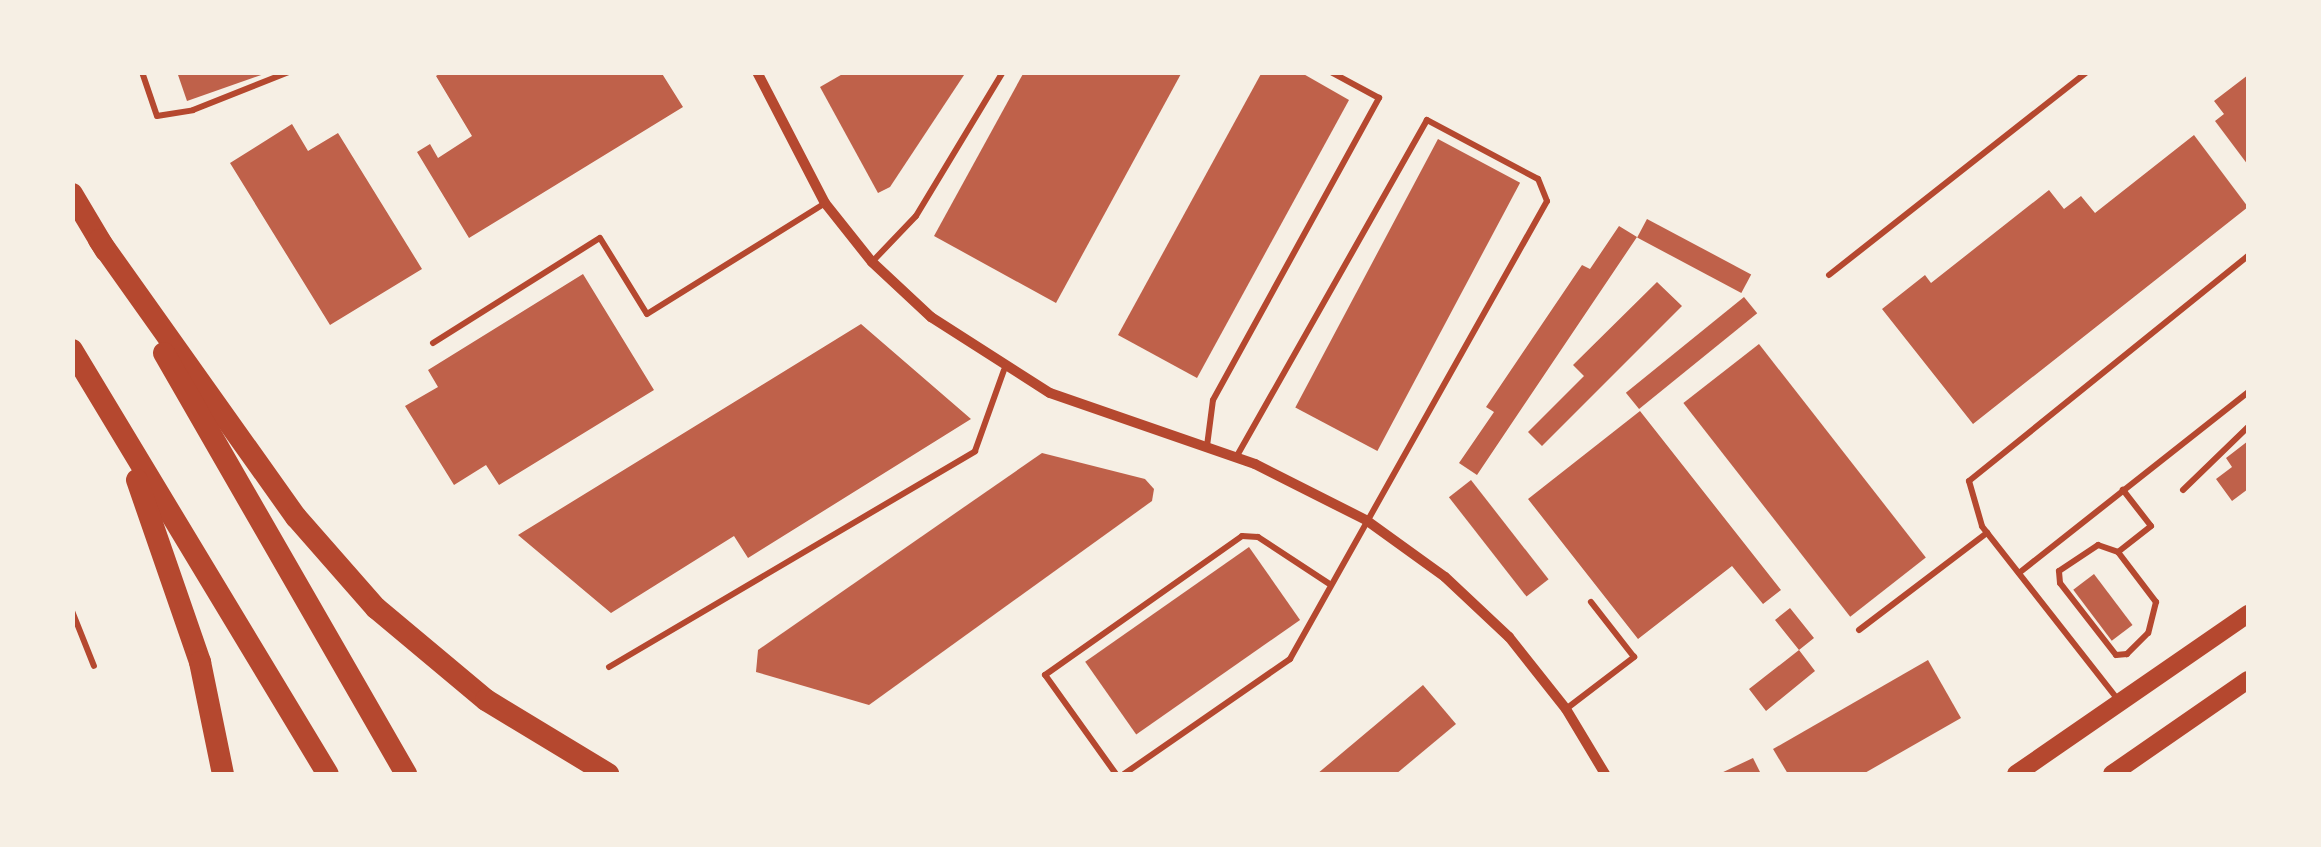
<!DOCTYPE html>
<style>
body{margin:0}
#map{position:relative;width:2321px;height:847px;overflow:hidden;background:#f6efe4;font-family:Commissioner,sans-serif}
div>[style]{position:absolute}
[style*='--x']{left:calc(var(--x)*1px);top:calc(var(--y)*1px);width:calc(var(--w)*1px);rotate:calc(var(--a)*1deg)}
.building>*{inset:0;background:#bf614a;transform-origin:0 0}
.service>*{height:6px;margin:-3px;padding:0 3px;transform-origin:3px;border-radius:3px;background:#b5482f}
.minor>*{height:10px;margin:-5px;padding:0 5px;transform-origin:5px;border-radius:5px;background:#b5482f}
.primary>*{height:18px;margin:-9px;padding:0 9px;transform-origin:9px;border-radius:9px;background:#b5482f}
.motorway>*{height:22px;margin:-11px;padding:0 11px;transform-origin:11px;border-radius:11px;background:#b5482f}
span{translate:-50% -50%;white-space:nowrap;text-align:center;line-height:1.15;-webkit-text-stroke:8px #f6efe4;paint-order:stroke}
.frame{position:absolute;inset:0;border:75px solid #f6efe4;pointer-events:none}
</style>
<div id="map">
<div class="building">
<div style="clip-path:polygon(177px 72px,267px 72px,267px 73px,187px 101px)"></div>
<div style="clip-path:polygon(442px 72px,661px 72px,683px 107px,469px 238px,417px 152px,430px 144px,438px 158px,472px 136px,436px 76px)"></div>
<div style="clip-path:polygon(846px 72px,966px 72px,890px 187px,878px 193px,820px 87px)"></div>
<div style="clip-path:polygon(1024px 72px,1182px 72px,1056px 303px,934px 236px)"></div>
<div style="clip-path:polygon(1262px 72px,1300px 72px,1349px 100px,1197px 378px,1118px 335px)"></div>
<div style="clip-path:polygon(2248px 75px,2248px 165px,2215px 121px,2224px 114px,2214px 101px)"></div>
<div style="clip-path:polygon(292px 124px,308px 151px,338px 133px,422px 269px,330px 325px,230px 163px)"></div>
<div style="clip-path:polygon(2194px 135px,2248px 207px,1973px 424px,1882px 309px,1925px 275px,1931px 283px,2049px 190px,2064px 209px,2081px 196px,2095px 213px)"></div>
<div style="left:1438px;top:139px;width:93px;height:304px;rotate:28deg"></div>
<div style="left:1647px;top:219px;width:118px;height:21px;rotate:28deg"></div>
<div style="clip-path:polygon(1619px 226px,1637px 237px,1477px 475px,1459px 463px,1494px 412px,1486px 407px,1582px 265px,1590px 269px)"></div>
<div style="clip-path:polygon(583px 274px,654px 390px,499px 485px,486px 465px,454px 485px,405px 406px,438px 387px,428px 370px)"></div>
<div style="clip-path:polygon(1657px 282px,1682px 306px,1542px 446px,1528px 432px,1584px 376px,1573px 365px)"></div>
<div style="left:1744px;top:297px;width:21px;height:152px;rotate:51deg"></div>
<div style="clip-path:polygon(861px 324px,971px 419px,748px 558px,734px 536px,611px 613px,518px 535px)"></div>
<div style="left:1759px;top:344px;width:271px;height:96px;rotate:52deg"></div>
<div style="clip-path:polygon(1640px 411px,1781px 590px,1763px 604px,1732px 566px,1638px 639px,1528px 499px)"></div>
<div style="clip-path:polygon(2248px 441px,2248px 489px,2232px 501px,2216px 479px,2232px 467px,2226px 458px)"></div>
<div style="clip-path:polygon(1042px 453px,1145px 479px,1154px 489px,1152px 501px,869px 705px,756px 672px,758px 650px)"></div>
<div style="left:1471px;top:480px;width:126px;height:28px;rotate:52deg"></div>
<div style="left:1249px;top:547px;width:89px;height:200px;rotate:55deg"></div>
<div style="left:2094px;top:574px;width:64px;height:26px;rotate:53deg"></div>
<div style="clip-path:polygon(1790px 608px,1814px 638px,1799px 650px,1815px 671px,1766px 711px,1749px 689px,1799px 650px,1775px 620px)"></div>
<div style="clip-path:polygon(1928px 660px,1961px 718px,1863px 774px,1788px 774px,1773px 749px)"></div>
<div style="clip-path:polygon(1423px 685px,1456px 724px,1396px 774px,1317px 774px)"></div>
<div style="clip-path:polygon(1753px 758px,1761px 774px,1719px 774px)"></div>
</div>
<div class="service">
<div style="--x:142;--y:72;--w:46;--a:71.2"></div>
<div style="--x:157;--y:116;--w:36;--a:-9"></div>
<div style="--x:193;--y:110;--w:103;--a:-21.6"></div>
<div style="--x:873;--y:261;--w:62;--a:-46.3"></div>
<div style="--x:916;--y:216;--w:168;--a:-58.9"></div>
<div style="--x:1829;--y:275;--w:328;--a:-38.2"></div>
<div style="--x:433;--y:343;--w:197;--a:-32.2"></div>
<div style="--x:600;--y:238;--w:89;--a:58.3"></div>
<div style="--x:647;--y:314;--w:210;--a:-31.9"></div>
<div style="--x:1207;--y:446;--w:46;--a:-82.6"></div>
<div style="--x:1213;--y:400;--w:345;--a:-61.2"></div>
<div style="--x:1379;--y:98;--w:55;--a:-151.6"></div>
<div style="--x:2183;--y:490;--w:91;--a:-44.1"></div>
<div style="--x:2098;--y:545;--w:21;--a:19"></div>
<div style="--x:2118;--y:552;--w:63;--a:52.8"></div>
<div style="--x:2156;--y:602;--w:32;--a:104"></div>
<div style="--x:2148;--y:633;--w:30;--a:135"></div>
<div style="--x:2127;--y:654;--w:11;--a:175"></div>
<div style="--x:2116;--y:655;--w:91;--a:-127.9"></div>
<div style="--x:2060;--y:583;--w:12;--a:-95"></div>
<div style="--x:2059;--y:571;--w:47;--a:-33.7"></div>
<div style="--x:2118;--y:552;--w:42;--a:-38.2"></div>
<div style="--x:2151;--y:526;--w:46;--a:-127.9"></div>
<div style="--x:2019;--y:573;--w:292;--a:-38.3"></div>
<div style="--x:72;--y:611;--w:59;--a:68.2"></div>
<div style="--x:1859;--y:630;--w:161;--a:-37.2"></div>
<div style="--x:609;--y:667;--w:425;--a:-30.5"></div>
<div style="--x:975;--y:451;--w:86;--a:-70.3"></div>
<div style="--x:2119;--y:701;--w:222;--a:-128.1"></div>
<div style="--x:1982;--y:526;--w:47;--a:-106.1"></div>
<div style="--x:1969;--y:481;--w:358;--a:-38.9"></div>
<div style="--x:1566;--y:709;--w:86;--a:-37.4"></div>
<div style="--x:1634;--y:657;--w:70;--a:-128"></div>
<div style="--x:1116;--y:774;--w:122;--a:-125.6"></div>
<div style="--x:1045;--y:675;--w:241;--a:-35.2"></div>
<div style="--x:1242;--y:536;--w:16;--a:4"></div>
<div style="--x:1258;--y:537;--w:84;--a:33.3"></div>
<div style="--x:1124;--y:774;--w:202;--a:-34.7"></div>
<div style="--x:1290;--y:659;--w:525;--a:-60.7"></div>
<div style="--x:1547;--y:201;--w:24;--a:-112"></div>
<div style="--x:1538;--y:179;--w:126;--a:-152"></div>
<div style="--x:1427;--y:120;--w:387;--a:119.5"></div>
</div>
<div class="minor">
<div style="--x:757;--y:72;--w:148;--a:62.6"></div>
<div style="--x:825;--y:203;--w:75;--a:51.5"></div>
<div style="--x:872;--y:262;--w:81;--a:43"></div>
<div style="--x:931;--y:317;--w:141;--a:32.6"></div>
<div style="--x:1050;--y:393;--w:217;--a:19.1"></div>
<div style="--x:1255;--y:464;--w:124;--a:26.8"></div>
<div style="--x:1366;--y:520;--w:97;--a:35.8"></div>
<div style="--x:1445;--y:577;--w:88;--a:43.2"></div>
<div style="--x:1509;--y:637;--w:92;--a:51.6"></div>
<div style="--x:1566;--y:709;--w:76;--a:59"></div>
</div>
<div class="primary">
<div style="--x:2016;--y:774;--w:282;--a:-34.6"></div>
<div style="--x:2112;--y:774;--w:165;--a:-34.7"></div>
</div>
<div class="motorway">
<div style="--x:72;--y:194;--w:66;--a:59.2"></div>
<div style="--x:99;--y:240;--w:340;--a:54.6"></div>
<div style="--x:296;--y:517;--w:121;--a:48.7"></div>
<div style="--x:376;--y:608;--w:143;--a:39.9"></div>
<div style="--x:486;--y:700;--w:143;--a:31.2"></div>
<div style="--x:72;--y:350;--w:495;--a:58.9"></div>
<div style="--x:164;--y:353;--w:486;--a:60.1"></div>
<div style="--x:137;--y:480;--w:193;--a:70.9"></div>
<div style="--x:200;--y:662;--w:114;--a:78.4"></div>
</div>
<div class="frame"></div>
</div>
